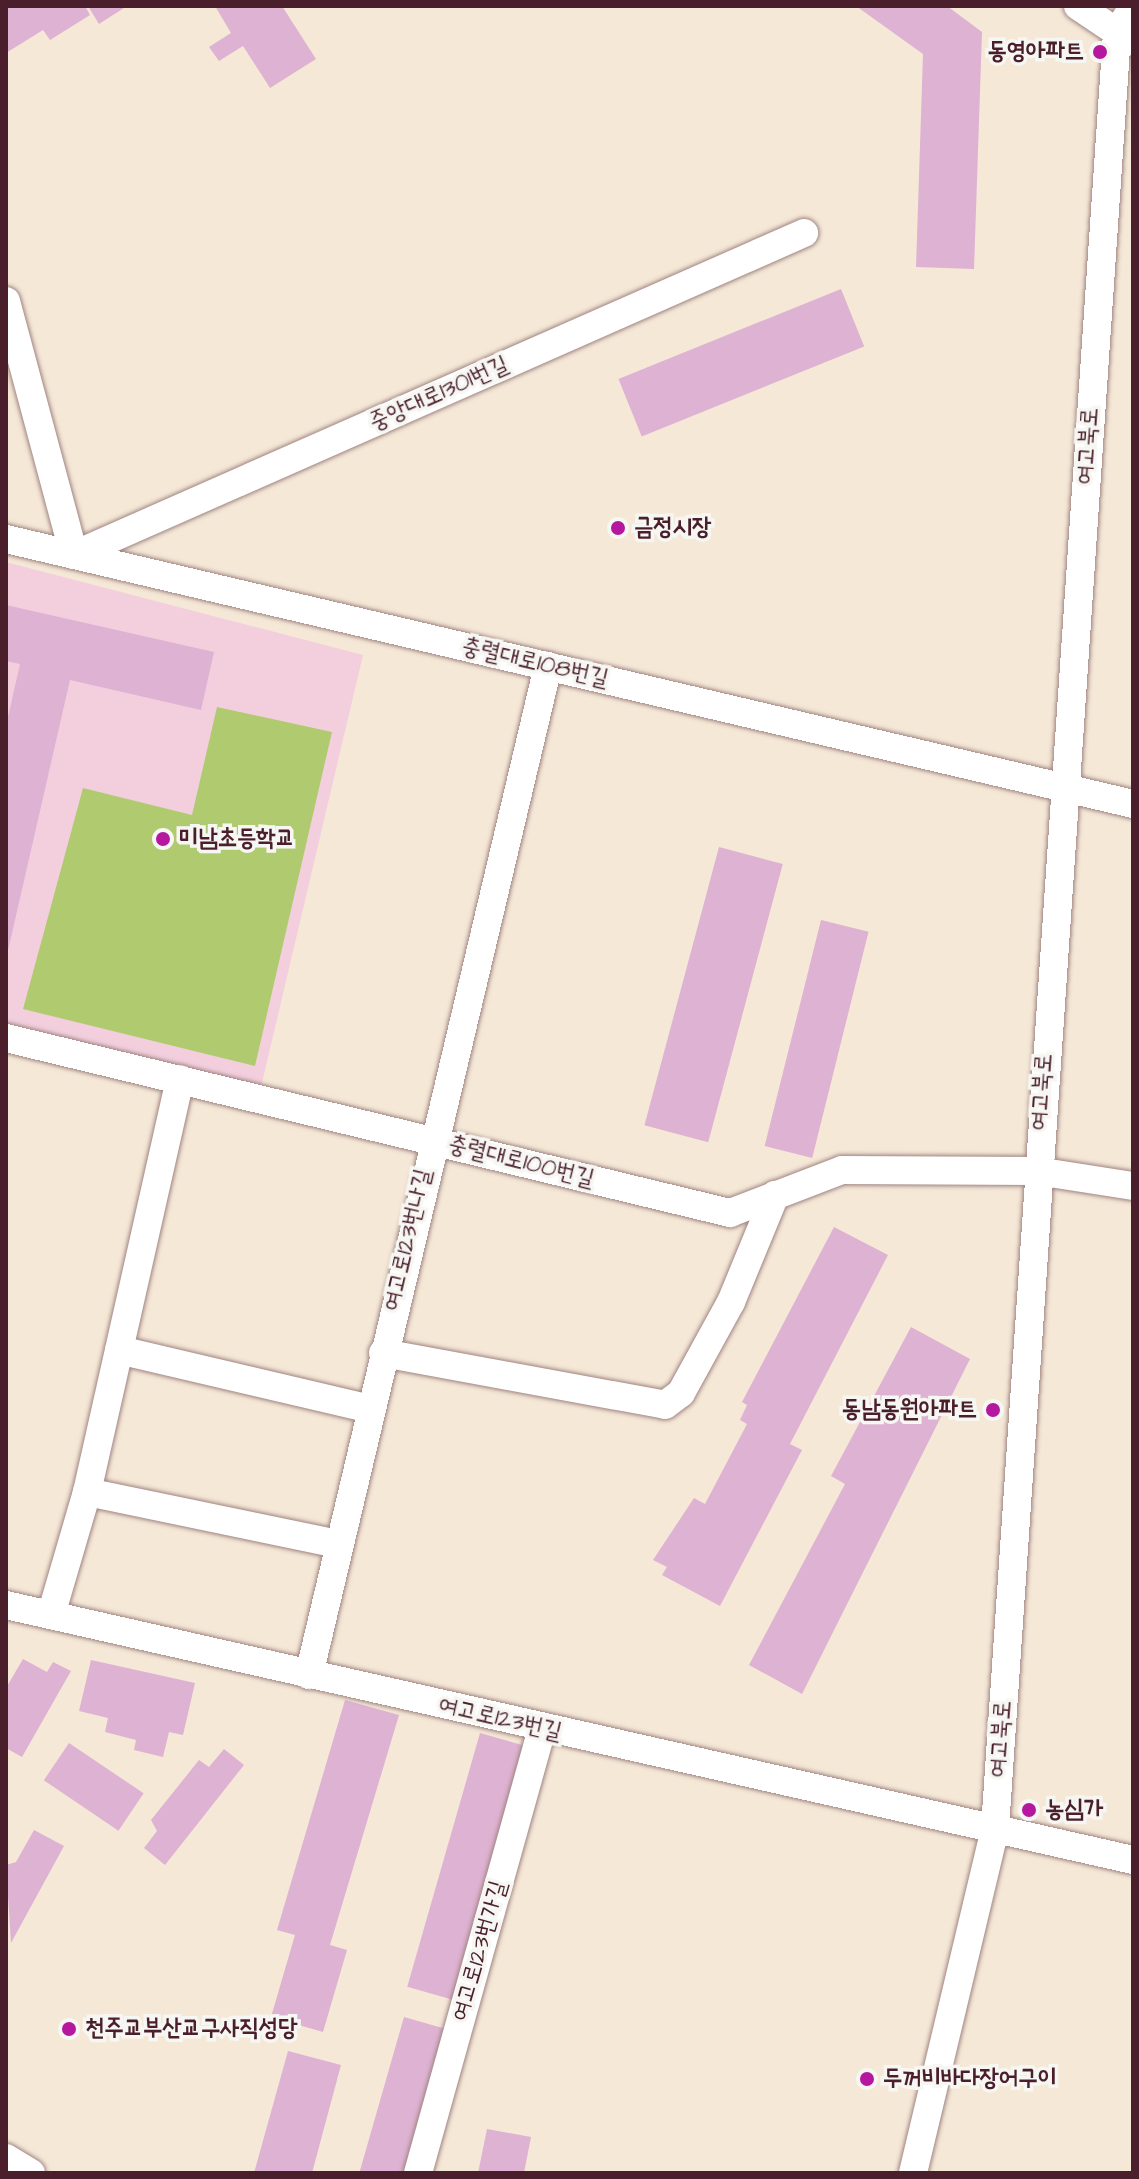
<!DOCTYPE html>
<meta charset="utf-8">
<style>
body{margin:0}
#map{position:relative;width:1139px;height:2179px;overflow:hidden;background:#f5e8d7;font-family:"Architects Daughter","Poor Story",sans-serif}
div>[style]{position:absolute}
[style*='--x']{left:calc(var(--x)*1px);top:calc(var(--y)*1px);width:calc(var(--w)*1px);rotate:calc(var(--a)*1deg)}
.built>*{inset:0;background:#f3cfde}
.green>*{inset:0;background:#b0ca70}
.building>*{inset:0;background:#deb2d2;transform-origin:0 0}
.roads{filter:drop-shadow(0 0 2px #a08481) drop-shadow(0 0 2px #a08481)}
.minor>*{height:28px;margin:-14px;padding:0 14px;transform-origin:14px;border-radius:14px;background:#fff}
.dots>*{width:22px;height:22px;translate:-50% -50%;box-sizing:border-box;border:4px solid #f6f6f2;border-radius:50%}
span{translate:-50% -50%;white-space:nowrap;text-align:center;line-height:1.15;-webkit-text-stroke:7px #f6f6f2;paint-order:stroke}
.poi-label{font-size:24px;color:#4a1f2b;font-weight:700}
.right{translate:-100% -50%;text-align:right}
.left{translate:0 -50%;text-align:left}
.street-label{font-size:24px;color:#4a1f2b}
.frame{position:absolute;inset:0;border:8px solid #4a1f2b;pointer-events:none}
</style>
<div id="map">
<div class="built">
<div style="clip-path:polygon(6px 562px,363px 655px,261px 1087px,6px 1023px)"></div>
</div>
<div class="green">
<div style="clip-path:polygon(217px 707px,332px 732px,255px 1066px,23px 1009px,83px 788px,192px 815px)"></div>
</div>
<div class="building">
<div style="clip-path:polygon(6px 6px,85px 6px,90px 15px,50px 40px,43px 30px,6px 53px)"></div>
<div style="clip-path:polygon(88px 6px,127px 6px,99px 24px)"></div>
<div style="clip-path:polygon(215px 6px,282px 6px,316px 59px,270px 88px,243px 46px,219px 61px,209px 47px,231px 33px)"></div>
<div style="clip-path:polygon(856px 6px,947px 6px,982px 32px,974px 269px,916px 267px,923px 54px)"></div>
<div style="left:841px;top:289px;width:62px;height:240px;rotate:68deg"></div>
<div style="clip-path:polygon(6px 605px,214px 652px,201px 710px,70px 680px,7px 955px,6px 726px,20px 664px,6px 661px)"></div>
<div style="left:719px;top:847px;width:66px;height:288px;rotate:15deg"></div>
<div style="left:821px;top:920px;width:49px;height:233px;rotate:14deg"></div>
<div style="clip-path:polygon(834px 1227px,888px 1255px,790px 1444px,802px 1450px,720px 1606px,662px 1575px,667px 1567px,653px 1560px,694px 1498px,705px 1504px,747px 1424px,740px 1420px,747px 1405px,742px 1402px)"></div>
<div style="clip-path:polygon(911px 1327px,970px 1359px,802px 1694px,749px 1665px,845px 1484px,831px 1476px)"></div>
<div style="clip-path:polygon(23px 1659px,47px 1672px,53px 1662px,71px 1671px,22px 1757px,6px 1748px,6px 1688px)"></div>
<div style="clip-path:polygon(91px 1660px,195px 1683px,183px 1735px,169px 1732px,163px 1757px,134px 1750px,136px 1740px,105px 1732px,108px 1718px,79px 1711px)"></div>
<div style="clip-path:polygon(345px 1700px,399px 1715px,330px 1945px,347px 1950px,323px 2032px,271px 2017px,295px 1935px,277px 1930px)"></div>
<div style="left:480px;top:1733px;width:61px;height:264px;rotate:16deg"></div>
<div style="left:69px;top:1743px;width:90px;height:45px;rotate:34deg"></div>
<div style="clip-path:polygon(224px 1749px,244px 1765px,165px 1865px,144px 1848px,157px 1831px,151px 1820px,199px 1760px,209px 1767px)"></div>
<div style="clip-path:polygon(34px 1830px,64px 1846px,11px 1943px,6px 1865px,16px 1862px)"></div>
<div style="left:404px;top:2017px;width:61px;height:163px;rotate:16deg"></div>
<div style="clip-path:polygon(288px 2051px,341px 2065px,312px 2173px,254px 2173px)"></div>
<div style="clip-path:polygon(487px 2129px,531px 2137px,524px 2173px,478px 2173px)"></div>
</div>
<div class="roads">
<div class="minor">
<div style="--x:1078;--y:6;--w:63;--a:33.9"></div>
<div style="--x:6;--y:301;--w:263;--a:75"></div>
<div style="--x:74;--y:555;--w:798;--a:-23.8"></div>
<div style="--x:6;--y:539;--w:1158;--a:13.23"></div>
<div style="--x:6;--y:1038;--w:745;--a:13.59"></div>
<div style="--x:730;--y:1213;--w:120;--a:-21"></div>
<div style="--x:842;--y:1170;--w:195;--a:0.3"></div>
<div style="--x:1037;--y:1171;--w:97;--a:8.9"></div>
<div style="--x:119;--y:1350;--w:258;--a:13.2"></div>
<div style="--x:383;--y:1353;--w:287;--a:10.4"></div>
<div style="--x:665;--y:1405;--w:20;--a:-37"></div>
<div style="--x:681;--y:1393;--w:104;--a:-61.2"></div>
<div style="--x:731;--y:1302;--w:116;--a:-67.6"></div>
<div style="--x:87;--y:1492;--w:257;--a:11.7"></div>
<div style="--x:6;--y:1605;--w:1155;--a:12.75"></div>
<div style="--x:51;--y:1615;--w:128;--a:-73.7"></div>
<div style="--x:87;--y:1492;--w:423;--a:-77.3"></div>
<div style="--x:309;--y:1675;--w:1037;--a:-76.67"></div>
<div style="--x:6;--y:2158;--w:29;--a:31"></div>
<div style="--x:418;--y:2173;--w:461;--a:-74.4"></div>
<div style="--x:913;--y:2173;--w:355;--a:-76.6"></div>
<div style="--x:995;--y:1828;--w:1800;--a:-86.11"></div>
<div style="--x:1117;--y:32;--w:30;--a:-57"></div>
</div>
</div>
<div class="dots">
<div style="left:1100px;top:52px;background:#b5179e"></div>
<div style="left:618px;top:528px;background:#b5179e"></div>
<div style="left:163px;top:839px;background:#b5179e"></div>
<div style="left:993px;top:1410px;background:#b5179e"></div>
<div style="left:1029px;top:1810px;background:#b5179e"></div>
<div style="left:69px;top:2029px;background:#b5179e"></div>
<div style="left:867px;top:2079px;background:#b5179e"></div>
</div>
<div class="poi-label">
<span class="right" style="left:1084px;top:52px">동영아파트</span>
<span class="left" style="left:634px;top:528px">금정시장</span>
<span class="left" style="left:179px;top:839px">미남초등학교</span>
<span class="right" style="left:977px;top:1410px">동남동원아파트</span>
<span class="left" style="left:1045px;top:1810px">농심가</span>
<span class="left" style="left:85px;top:2029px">천주교부산교구사직성당</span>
<span class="left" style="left:883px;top:2079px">두꺼비바다장어구이</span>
</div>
<div class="street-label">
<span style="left:439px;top:394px;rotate:-24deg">중앙대로1301번길</span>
<span style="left:1088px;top:446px;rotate:-86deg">여고북로</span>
<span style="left:535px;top:663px;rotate:13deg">충렬대로108번길</span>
<span style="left:1042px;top:1092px;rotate:-86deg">여고북로</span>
<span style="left:521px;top:1162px;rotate:14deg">충렬대로100번길</span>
<span style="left:408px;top:1240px;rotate:-77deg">여고로123번나길</span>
<span style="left:500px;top:1719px;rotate:13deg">여고로123번길</span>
<span style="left:1001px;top:1739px;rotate:-86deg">여고북로</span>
<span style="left:480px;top:1951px;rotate:-74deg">여고로123번가길</span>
</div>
<div class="frame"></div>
</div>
